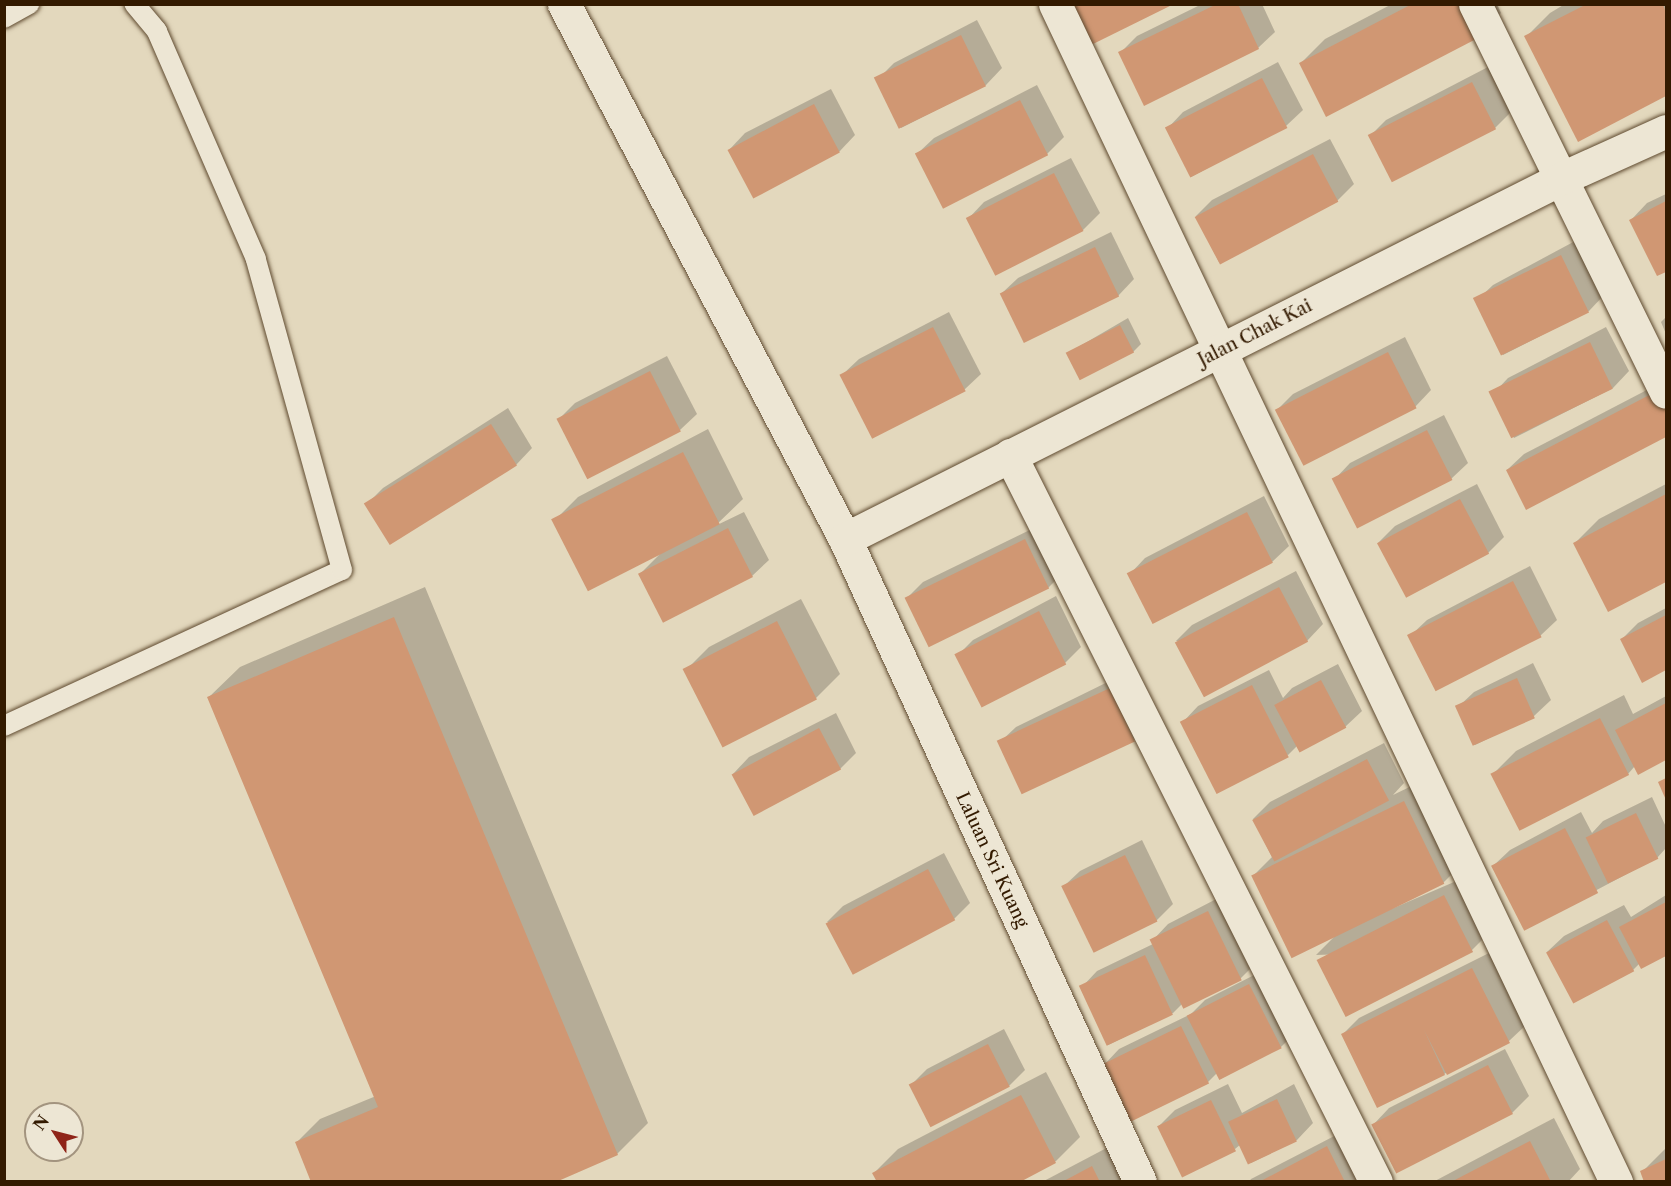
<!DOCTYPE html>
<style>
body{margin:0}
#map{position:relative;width:1671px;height:1186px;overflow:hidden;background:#e3d8bd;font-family:"Libre Caslon Text",serif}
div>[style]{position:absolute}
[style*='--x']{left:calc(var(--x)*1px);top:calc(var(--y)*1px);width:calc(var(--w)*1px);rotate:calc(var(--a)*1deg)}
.shadow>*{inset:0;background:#0003}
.building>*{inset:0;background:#d09773;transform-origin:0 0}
.roads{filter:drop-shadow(0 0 2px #5f4a2f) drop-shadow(0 0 2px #5f4a2f)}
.service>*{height:20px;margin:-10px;padding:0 10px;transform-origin:10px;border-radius:10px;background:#ede6d4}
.minor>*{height:33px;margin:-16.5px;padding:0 16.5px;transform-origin:16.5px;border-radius:16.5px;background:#ede6d4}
span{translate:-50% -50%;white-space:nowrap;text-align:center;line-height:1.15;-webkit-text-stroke:6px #ede6d4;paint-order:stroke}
.street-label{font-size:18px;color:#331a00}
.frame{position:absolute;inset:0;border:6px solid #331a00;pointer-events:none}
.north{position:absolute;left:24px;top:1102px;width:60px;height:60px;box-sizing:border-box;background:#ede6d4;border:2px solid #a3947f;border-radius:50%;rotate:306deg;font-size:16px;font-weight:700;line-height:24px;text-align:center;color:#331a00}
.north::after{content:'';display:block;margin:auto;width:21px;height:27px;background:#8f2418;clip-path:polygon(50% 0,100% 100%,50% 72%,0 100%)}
</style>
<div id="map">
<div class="shadow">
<div style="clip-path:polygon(1202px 4px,1262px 4px,1275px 32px,1258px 48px,1120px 53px,1137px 36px)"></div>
<div style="clip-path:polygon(1392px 4px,1497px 4px,1501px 13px,1477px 37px,1301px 63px,1325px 39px)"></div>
<div style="clip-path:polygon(1565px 4px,1666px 4px,1666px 94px,1578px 140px,1526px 37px,1550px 13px)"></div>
<div style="clip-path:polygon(977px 20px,1002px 68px,986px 85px,901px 128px,877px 80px,894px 63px)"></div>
<div style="clip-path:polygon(1278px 62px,1303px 110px,1286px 126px,1191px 177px,1167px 129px,1183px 112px)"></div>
<div style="clip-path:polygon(1488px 67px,1512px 111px,1495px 128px,1370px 136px,1386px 120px)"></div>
<div style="clip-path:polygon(1037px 85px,1064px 137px,1047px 154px,917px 154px,934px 138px)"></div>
<div style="clip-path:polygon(831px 89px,855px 135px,839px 152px,729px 150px,745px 133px)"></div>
<div style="clip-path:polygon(1330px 139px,1354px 184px,1337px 201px,1219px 262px,1196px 216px,1212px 200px)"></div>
<div style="clip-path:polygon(1071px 158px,1100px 213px,1083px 230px,968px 219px,984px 202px)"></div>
<div style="clip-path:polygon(1666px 194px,1666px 270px,1658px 274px,1631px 220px,1647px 203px)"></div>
<div style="clip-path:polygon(1111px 232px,1134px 279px,1118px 296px,1001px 294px,1018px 278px)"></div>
<div style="clip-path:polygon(1577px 240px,1605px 294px,1589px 311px,1503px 355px,1476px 301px,1493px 285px)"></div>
<div style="clip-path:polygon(949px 312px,981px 374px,964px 390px,842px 375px,859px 359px)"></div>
<div style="clip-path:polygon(1666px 317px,1666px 334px,1661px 322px)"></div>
<div style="clip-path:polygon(1128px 318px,1141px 344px,1133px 352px,1068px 353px)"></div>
<div style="clip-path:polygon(1606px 327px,1629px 371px,1613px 388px,1514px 438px,1492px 395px,1508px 378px)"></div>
<div style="clip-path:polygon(1405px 337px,1431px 390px,1415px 407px,1277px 410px,1293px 394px)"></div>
<div style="clip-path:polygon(667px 356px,697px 414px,680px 430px,559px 419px,575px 403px)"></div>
<div style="clip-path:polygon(1666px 380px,1666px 435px,1526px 508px,1507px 470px,1524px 454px)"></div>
<div style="clip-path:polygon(508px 408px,532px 448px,516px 465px,366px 505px,383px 488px)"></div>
<div style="clip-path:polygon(1444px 415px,1468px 463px,1451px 479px,1334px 480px,1350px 463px)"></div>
<div style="clip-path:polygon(708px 429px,743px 499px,715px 526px,744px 512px,769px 560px,752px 576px,640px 574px,660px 554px,554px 521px,578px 497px)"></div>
<div style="clip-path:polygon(1477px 484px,1504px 537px,1488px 553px,1378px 543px,1395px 526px)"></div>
<div style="clip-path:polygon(1666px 484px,1666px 580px,1609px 610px,1575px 543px,1599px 519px)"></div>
<div style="clip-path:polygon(1264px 496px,1289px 546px,1272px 562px,1129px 575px,1145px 558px)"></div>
<div style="clip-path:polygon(1042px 524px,1064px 572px,1048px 588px,907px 598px,923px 582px)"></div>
<div style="clip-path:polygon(1530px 566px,1557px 620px,1540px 636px,1410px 636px,1427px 620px)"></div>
<div style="clip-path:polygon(1296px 571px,1323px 624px,1307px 641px,1176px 641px,1192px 625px)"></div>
<div style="clip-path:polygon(425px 587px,648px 1123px,617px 1154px,552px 1182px,296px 1143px,320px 1119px,376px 1096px,209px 697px,240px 667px)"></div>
<div style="clip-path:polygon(1056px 596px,1081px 647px,1065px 663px,957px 656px,973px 640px)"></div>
<div style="clip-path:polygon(801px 599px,840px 674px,816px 698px,685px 671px,709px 647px)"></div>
<div style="clip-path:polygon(1666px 608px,1666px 669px,1643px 681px,1622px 639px,1638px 623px)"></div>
<div style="clip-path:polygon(1533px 663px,1551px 700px,1534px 716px,1475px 745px,1457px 708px,1474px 692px)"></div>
<div style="clip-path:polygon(1338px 664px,1362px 711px,1345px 727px,1297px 746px,1288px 755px,1182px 723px,1198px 706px,1269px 670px,1283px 698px,1292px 688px)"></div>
<div style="clip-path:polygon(1126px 673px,1151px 723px,1134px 740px,999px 743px,1016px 727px)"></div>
<div style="clip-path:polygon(1624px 695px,1633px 714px,1666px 696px,1666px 759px,1639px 773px,1635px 766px,1628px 774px,1492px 775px,1516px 751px)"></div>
<div style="clip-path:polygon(836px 713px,856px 753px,840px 769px,733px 774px,749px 757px)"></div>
<div style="clip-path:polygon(1384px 743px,1404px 783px,1393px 795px,1428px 778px,1467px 859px,1443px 883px,1368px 919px,1461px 879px,1488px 934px,1472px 950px,1316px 955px,1335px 936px,1253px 876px,1272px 857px,1253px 819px,1270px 802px)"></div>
<div style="clip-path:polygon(1652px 797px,1666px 827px,1666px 848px,1657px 858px,1525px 928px,1493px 866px,1510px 850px,1581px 812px,1592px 833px,1603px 821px)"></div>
<div style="clip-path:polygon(1142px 840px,1173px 904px,1156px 921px,1094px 951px,1063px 887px,1080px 871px)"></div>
<div style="clip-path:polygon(944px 853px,970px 903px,954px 919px,827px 922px,843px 906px)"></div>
<div style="clip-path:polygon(1224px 895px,1257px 962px,1238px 981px,1183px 1003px,1173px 1013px,1108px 1045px,1081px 988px,1097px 971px,1153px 944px,1152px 941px,1168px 924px)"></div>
<div style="clip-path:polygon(1666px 895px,1666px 954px,1641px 967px,1639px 964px,1633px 970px,1547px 952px,1564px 936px,1624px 905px,1631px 917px)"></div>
<div style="clip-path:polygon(1489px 953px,1526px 1025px,1509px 1041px,1444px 1074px,1343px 1034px,1359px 1018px)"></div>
<div style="clip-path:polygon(1266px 969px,1297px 1031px,1281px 1047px,1220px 1079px,1217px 1073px,1208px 1082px,1103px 1066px,1119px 1049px,1191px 1014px,1205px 1000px)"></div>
<div style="clip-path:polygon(1004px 1029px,1025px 1070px,1009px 1086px,911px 1085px,927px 1069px)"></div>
<div style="clip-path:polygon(1505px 1049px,1529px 1096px,1512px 1113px,1373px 1125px,1389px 1108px)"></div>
<div style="clip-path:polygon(1046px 1072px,1080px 1137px,1056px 1161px,1016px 1182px,874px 1173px,898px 1149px)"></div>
<div style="clip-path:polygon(1228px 1084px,1242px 1113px,1294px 1084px,1313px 1123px,1297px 1140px,1251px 1163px,1241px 1144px,1235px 1149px,1159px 1126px,1175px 1110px)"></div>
<div style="clip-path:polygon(1554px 1118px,1580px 1169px,1568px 1182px,1433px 1182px)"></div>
<div style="clip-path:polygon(1344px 1131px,1370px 1182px,1249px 1182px,1251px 1179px)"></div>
<div style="clip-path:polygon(1116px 1143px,1136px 1182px,1042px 1182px)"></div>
<div style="clip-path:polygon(1666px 1148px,1666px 1182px,1646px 1182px,1642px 1172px)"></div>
</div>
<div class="building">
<div style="clip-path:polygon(1071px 4px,1174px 4px,1091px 45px)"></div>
<div style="clip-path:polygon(1217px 4px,1238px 4px,1259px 49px,1144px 106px,1118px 52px)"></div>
<div style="clip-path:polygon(1412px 4px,1461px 4px,1478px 38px,1326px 117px,1299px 63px)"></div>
<div style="clip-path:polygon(1585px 5px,1663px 5px,1666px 12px,1666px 96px,1578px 142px,1524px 36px)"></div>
<div style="left:961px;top:35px;width:57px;height:97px;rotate:64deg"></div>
<div style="left:1262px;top:78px;width:56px;height:109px;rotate:63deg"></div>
<div style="left:1472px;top:82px;width:53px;height:117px;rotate:63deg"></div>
<div style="left:1020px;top:100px;width:62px;height:118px;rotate:63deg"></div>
<div style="left:814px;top:104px;width:55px;height:98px;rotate:62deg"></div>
<div style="left:1313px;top:154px;width:54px;height:134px;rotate:62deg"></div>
<div style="left:1054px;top:173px;width:65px;height:99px;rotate:63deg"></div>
<div style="clip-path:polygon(1666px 201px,1666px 272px,1657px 276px,1629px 220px)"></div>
<div style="left:1095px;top:247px;width:55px;height:106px;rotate:64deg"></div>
<div style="left:1561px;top:255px;width:64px;height:98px;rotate:64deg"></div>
<div style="left:1120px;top:325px;width:31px;height:61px;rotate:63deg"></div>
<div style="left:933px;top:327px;width:72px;height:105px;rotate:63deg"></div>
<div style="left:1590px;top:342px;width:52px;height:113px;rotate:64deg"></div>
<div style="left:1388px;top:352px;width:63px;height:127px;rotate:63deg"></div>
<div style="left:650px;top:371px;width:68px;height:105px;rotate:63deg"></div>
<div style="clip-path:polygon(1657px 391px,1666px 409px,1666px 437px,1526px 510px,1506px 470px)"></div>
<div style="left:491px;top:424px;width:49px;height:150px;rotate:58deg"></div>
<div style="left:1427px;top:430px;width:56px;height:107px;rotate:63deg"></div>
<div style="left:683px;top:452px;width:81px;height:148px;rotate:63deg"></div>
<div style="clip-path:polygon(1666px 494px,1666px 582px,1608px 612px,1573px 543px)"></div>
<div style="left:1460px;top:499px;width:62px;height:94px;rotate:62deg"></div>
<div style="left:1247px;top:512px;width:57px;height:135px;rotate:63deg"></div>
<div style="left:728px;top:528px;width:55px;height:101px;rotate:63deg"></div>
<div style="left:1025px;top:539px;width:55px;height:134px;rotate:64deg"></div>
<div style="left:1513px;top:581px;width:63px;height:119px;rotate:63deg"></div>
<div style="left:1279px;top:587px;width:62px;height:118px;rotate:62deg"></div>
<div style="left:1039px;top:611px;width:60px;height:95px;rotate:63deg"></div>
<div style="clip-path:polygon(1666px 615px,1666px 670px,1642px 683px,1620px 639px)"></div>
<div style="clip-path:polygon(394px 617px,618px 1155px,556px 1182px,311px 1182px,295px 1142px,378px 1107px,207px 697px)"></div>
<div style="left:777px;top:621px;width:88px;height:106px;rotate:63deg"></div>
<div style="left:1517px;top:678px;width:44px;height:68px;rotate:66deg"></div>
<div style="left:1321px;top:680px;width:54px;height:53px;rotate:62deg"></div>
<div style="left:1252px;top:685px;width:81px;height:81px;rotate:63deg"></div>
<div style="left:1110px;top:688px;width:59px;height:125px;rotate:65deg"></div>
<div style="clip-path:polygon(1666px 703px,1666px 760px,1638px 775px,1615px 730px)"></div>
<div style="left:1600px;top:718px;width:64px;height:123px;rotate:63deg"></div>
<div style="left:819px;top:728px;width:47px;height:99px;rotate:62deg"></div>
<div style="left:1367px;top:759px;width:47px;height:130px;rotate:62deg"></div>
<div style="clip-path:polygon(1666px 778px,1666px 800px,1658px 782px)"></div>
<div style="left:1404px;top:801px;width:92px;height:170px;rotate:64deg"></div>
<div style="left:1636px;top:813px;width:51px;height:56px;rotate:64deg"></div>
<div style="left:1565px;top:828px;width:73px;height:83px;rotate:63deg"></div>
<div style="left:1125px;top:855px;width:74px;height:71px;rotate:64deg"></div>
<div style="left:928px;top:869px;width:58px;height:116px;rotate:62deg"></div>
<div style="left:1444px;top:895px;width:64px;height:143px;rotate:63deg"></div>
<div style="clip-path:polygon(1666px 902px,1666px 956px,1641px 969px,1619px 927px)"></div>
<div style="left:1208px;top:911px;width:77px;height:65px;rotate:64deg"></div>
<div style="left:1607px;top:920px;width:58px;height:69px;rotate:62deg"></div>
<div style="left:1145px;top:955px;width:66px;height:73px;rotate:65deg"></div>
<div style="clip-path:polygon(1472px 968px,1510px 1043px,1447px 1075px,1424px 1030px,1445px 1075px,1377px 1108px,1341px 1034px)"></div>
<div style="left:1249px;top:984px;width:72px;height:70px;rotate:63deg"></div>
<div style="left:1181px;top:1026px;width:64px;height:89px;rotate:64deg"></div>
<div style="left:988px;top:1044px;width:48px;height:89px;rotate:63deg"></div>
<div style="left:1488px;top:1065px;width:55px;height:131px;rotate:63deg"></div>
<div style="clip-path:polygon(1021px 1095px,1056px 1163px,1020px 1182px,877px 1182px,872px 1173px)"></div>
<div style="left:1277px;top:1099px;width:47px;height:54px;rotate:65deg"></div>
<div style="left:1211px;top:1100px;width:57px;height:60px;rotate:64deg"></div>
<div style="clip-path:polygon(1530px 1141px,1551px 1182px,1451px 1182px)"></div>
<div style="clip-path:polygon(1327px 1146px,1345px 1182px,1259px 1182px)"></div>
<div style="clip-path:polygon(1666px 1159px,1666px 1182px,1644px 1182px,1640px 1171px)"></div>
<div style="clip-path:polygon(1092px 1166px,1100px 1182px,1062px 1182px)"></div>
</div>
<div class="roads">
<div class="service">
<div style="--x:4;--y:18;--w:29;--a:-29"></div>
<div style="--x:4;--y:726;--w:372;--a:-24.8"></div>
<div style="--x:342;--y:570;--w:323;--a:-105.5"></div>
<div style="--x:256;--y:259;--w:249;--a:-113.5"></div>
<div style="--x:157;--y:31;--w:35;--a:-130"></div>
</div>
<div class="minor">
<div style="--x:564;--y:4;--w:604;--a:62.29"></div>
<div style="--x:845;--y:539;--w:707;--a:65.35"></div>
<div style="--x:1055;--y:4;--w:1305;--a:64.53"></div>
<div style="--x:1475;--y:4;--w:432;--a:63.8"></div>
<div style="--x:1010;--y:455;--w:814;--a:63.28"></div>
<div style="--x:845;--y:539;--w:803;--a:-26.72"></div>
<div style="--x:1562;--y:178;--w:114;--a:-24.3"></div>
</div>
</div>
<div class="street-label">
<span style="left:1255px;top:333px;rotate:-27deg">Jalan Chak Kai</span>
<span style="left:992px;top:860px;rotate:65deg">Laluan Sri Kuang</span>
</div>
<div class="frame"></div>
<div class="north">N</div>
</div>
